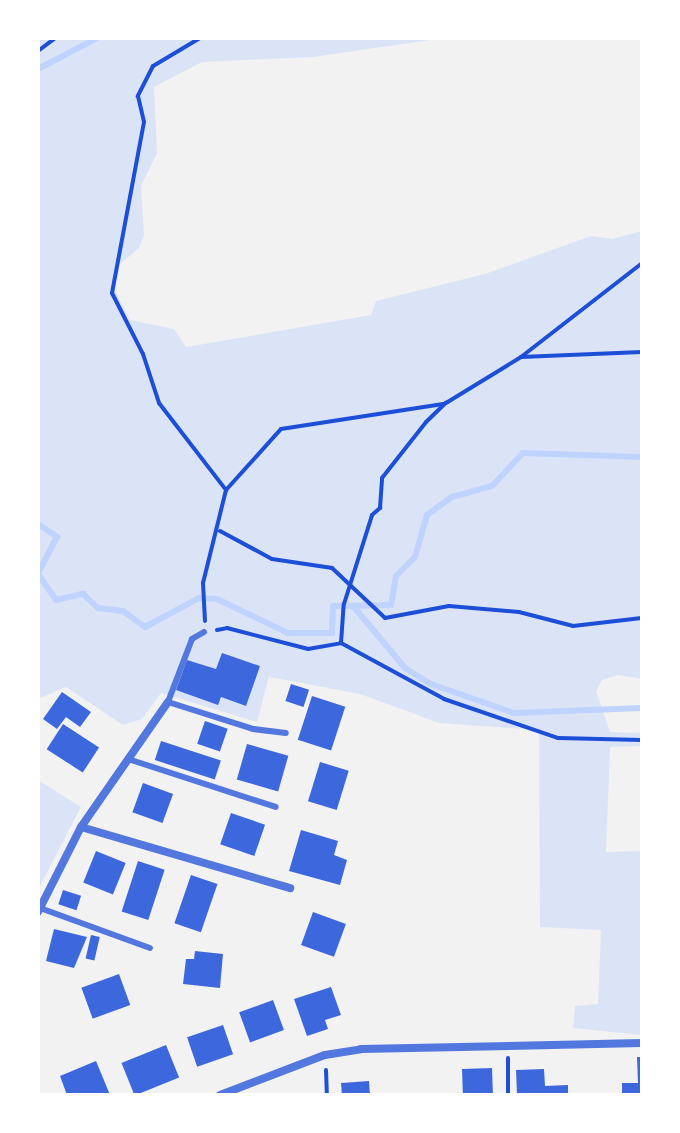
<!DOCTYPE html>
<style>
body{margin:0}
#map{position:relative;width:680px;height:1133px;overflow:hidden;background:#f2f2f2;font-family:"Asap Condensed",sans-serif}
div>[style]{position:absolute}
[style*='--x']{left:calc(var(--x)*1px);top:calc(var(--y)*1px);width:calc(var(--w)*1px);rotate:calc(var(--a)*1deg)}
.green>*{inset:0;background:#dbe4f7}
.stream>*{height:6px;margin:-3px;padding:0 3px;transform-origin:3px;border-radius:3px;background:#bfd3fe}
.building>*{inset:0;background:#3d67dc;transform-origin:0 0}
.path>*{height:4px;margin:-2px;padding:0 2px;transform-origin:2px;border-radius:2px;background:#1d4ed8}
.service>*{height:6px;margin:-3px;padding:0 3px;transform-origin:3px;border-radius:3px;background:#5277de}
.minor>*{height:8px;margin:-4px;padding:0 4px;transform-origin:4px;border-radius:4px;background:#5277de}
span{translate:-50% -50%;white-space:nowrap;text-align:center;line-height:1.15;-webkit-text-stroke:8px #fff;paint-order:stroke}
.frame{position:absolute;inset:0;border:40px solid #fff;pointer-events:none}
</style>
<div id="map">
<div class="green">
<div style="clip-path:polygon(38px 38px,444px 38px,313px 57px,202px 62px,154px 87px,157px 153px,141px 186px,144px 235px,139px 248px,119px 265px,114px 289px,130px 320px,174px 329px,186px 347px,371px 315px,376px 301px,485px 274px,591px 236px,612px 239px,642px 231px,642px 679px,618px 675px,602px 680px,596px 691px,610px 732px,642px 733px,642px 746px,610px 747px,606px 852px,642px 851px,642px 1035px,573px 1028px,575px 1006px,598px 1004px,601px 930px,540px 927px,539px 730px,439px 723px,360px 694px,269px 677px,257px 722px,161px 693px,142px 719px,123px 725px,66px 687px,38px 699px)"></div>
<div style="clip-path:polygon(38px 780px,81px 807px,38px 890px)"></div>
</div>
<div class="stream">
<div style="--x:38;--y:69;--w:67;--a:-27.7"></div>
<div style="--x:38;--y:524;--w:23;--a:34"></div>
<div style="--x:57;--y:537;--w:41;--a:117.8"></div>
<div style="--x:38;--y:574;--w:32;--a:55"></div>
<div style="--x:56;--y:600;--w:28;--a:-13"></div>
<div style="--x:83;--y:594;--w:21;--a:43"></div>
<div style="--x:98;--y:608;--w:25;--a:7"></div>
<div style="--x:123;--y:611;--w:27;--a:36"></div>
<div style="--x:145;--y:627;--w:61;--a:-28.2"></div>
<div style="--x:199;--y:598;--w:18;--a:3"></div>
<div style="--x:217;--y:599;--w:79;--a:25.6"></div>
<div style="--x:288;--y:633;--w:44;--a:0"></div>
<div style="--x:332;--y:633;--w:27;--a:-88"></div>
<div style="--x:333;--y:606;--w:58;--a:-1"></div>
<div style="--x:391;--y:605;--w:29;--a:-80"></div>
<div style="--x:396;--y:576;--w:27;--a:-45"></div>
<div style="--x:415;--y:557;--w:44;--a:-74.1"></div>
<div style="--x:427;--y:515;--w:31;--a:-36"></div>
<div style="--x:452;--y:497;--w:41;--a:-15.4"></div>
<div style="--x:492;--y:486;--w:45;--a:-46.8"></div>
<div style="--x:523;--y:453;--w:119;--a:1.9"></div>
<div style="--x:353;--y:606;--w:81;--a:50"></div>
<div style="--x:405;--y:668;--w:31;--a:32"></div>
<div style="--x:431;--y:684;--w:88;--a:19.3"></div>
<div style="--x:514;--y:713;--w:128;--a:-2.2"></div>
</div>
<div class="building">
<div style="clip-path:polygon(222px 653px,260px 666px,246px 706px,221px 697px,218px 705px,176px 690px,187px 660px,216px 669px)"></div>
<div style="left:291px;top:684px;width:19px;height:18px;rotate:18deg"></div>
<div style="clip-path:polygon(62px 692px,91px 712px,80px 727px,66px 717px,57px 729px,43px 719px)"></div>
<div style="left:312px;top:696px;width:35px;height:46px;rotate:18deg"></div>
<div style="left:205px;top:721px;width:24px;height:24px;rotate:19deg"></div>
<div style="left:63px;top:724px;width:43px;height:30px;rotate:33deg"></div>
<div style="left:161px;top:741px;width:63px;height:20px;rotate:18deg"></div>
<div style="left:247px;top:744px;width:43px;height:37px;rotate:16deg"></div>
<div style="left:320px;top:762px;width:30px;height:41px;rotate:17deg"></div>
<div style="left:143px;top:783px;width:32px;height:31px;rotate:20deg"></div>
<div style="left:231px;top:813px;width:36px;height:33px;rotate:19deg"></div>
<div style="clip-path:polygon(301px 830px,338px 841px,334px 855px,347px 860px,340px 885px,289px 871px)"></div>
<div style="left:96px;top:851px;width:32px;height:34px;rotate:22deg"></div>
<div style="left:138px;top:861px;width:28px;height:53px;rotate:18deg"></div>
<div style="left:191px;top:875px;width:28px;height:51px;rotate:19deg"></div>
<div style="left:63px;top:890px;width:19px;height:15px;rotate:18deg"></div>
<div style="left:313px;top:912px;width:35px;height:35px;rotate:20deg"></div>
<div style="clip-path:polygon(54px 929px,87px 937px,74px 968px,46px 961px)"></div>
<div style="left:91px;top:935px;width:9px;height:24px;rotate:13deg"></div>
<div style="clip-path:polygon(195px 951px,223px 954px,220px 988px,183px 984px,186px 959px,194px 959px)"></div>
<div style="left:119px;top:974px;width:33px;height:40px;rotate:70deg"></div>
<div style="clip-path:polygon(331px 987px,341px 1015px,325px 1020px,328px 1029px,307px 1036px,294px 999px)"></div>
<div style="left:273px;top:1000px;width:32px;height:36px;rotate:70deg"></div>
<div style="left:223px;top:1025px;width:31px;height:38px;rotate:71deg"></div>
<div style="left:166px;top:1045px;width:35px;height:48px;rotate:68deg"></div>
<div style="clip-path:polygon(637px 1057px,642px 1057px,642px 1095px,622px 1095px,622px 1083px,638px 1083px)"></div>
<div style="clip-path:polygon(96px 1061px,110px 1095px,67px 1095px,60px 1076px)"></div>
<div style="left:492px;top:1068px;width:27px;height:30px;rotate:88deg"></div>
<div style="clip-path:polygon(544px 1069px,545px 1086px,568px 1085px,568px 1095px,517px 1095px,516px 1070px)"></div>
<div style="left:369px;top:1081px;width:14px;height:28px;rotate:86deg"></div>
</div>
<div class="path">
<div style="--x:200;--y:38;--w:55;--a:149.2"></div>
<div style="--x:153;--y:66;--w:34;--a:117"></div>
<div style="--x:138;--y:96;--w:27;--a:77"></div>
<div style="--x:144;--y:122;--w:174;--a:100.6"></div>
<div style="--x:112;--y:293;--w:68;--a:63.1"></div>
<div style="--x:143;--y:354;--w:52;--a:71.9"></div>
<div style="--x:159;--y:403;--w:110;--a:52.4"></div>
<div style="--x:226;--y:490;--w:96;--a:103.9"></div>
<div style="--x:203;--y:583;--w:38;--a:87"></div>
<div style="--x:38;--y:51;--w:21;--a:-37"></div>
<div style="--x:521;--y:357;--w:121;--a:-2.4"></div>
<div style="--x:226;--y:490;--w:82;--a:-48"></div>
<div style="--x:281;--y:429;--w:164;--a:-8.8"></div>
<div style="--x:220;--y:531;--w:59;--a:28.3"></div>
<div style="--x:272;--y:559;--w:61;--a:8.5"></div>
<div style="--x:332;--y:568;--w:73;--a:43.3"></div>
<div style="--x:385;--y:618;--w:65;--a:-10.6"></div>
<div style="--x:449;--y:606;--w:70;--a:4.9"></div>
<div style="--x:519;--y:612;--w:56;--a:14.5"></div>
<div style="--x:573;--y:626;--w:69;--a:-6.6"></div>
<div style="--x:217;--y:630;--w:10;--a:-11"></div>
<div style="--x:227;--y:628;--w:84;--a:14.5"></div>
<div style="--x:308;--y:649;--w:34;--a:-10"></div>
<div style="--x:341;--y:643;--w:39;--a:-86"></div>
<div style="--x:344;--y:604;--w:93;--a:-72.5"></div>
<div style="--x:372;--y:515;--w:11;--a:-41"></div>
<div style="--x:380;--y:508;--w:30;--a:-86"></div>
<div style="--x:382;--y:478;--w:71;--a:-51.8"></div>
<div style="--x:426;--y:422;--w:28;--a:-44"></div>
<div style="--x:446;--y:403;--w:88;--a:-31.5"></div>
<div style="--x:521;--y:357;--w:153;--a:-37.8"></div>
<div style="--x:341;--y:643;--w:117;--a:28.5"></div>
<div style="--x:444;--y:699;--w:120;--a:18.9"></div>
<div style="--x:558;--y:738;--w:84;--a:1.4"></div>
<div style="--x:508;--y:1058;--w:37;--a:90"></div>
<div style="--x:326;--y:1070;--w:25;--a:88"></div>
</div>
<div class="service">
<div style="--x:204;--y:632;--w:14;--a:150"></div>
<div style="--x:192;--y:639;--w:67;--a:110.9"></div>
<div style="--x:168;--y:702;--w:89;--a:17.6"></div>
<div style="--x:253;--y:729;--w:33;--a:7"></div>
<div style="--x:131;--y:760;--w:152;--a:18"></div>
<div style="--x:40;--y:908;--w:117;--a:20"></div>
</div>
<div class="minor">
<div style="--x:81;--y:827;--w:218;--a:16.3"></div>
<div style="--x:38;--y:912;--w:95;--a:-63.2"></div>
<div style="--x:81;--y:827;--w:152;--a:-55.2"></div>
<div style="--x:220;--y:1095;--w:112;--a:-20.9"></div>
<div style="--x:325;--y:1055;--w:36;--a:-9"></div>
<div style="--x:361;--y:1049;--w:281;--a:-1.2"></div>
</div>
<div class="frame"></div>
</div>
